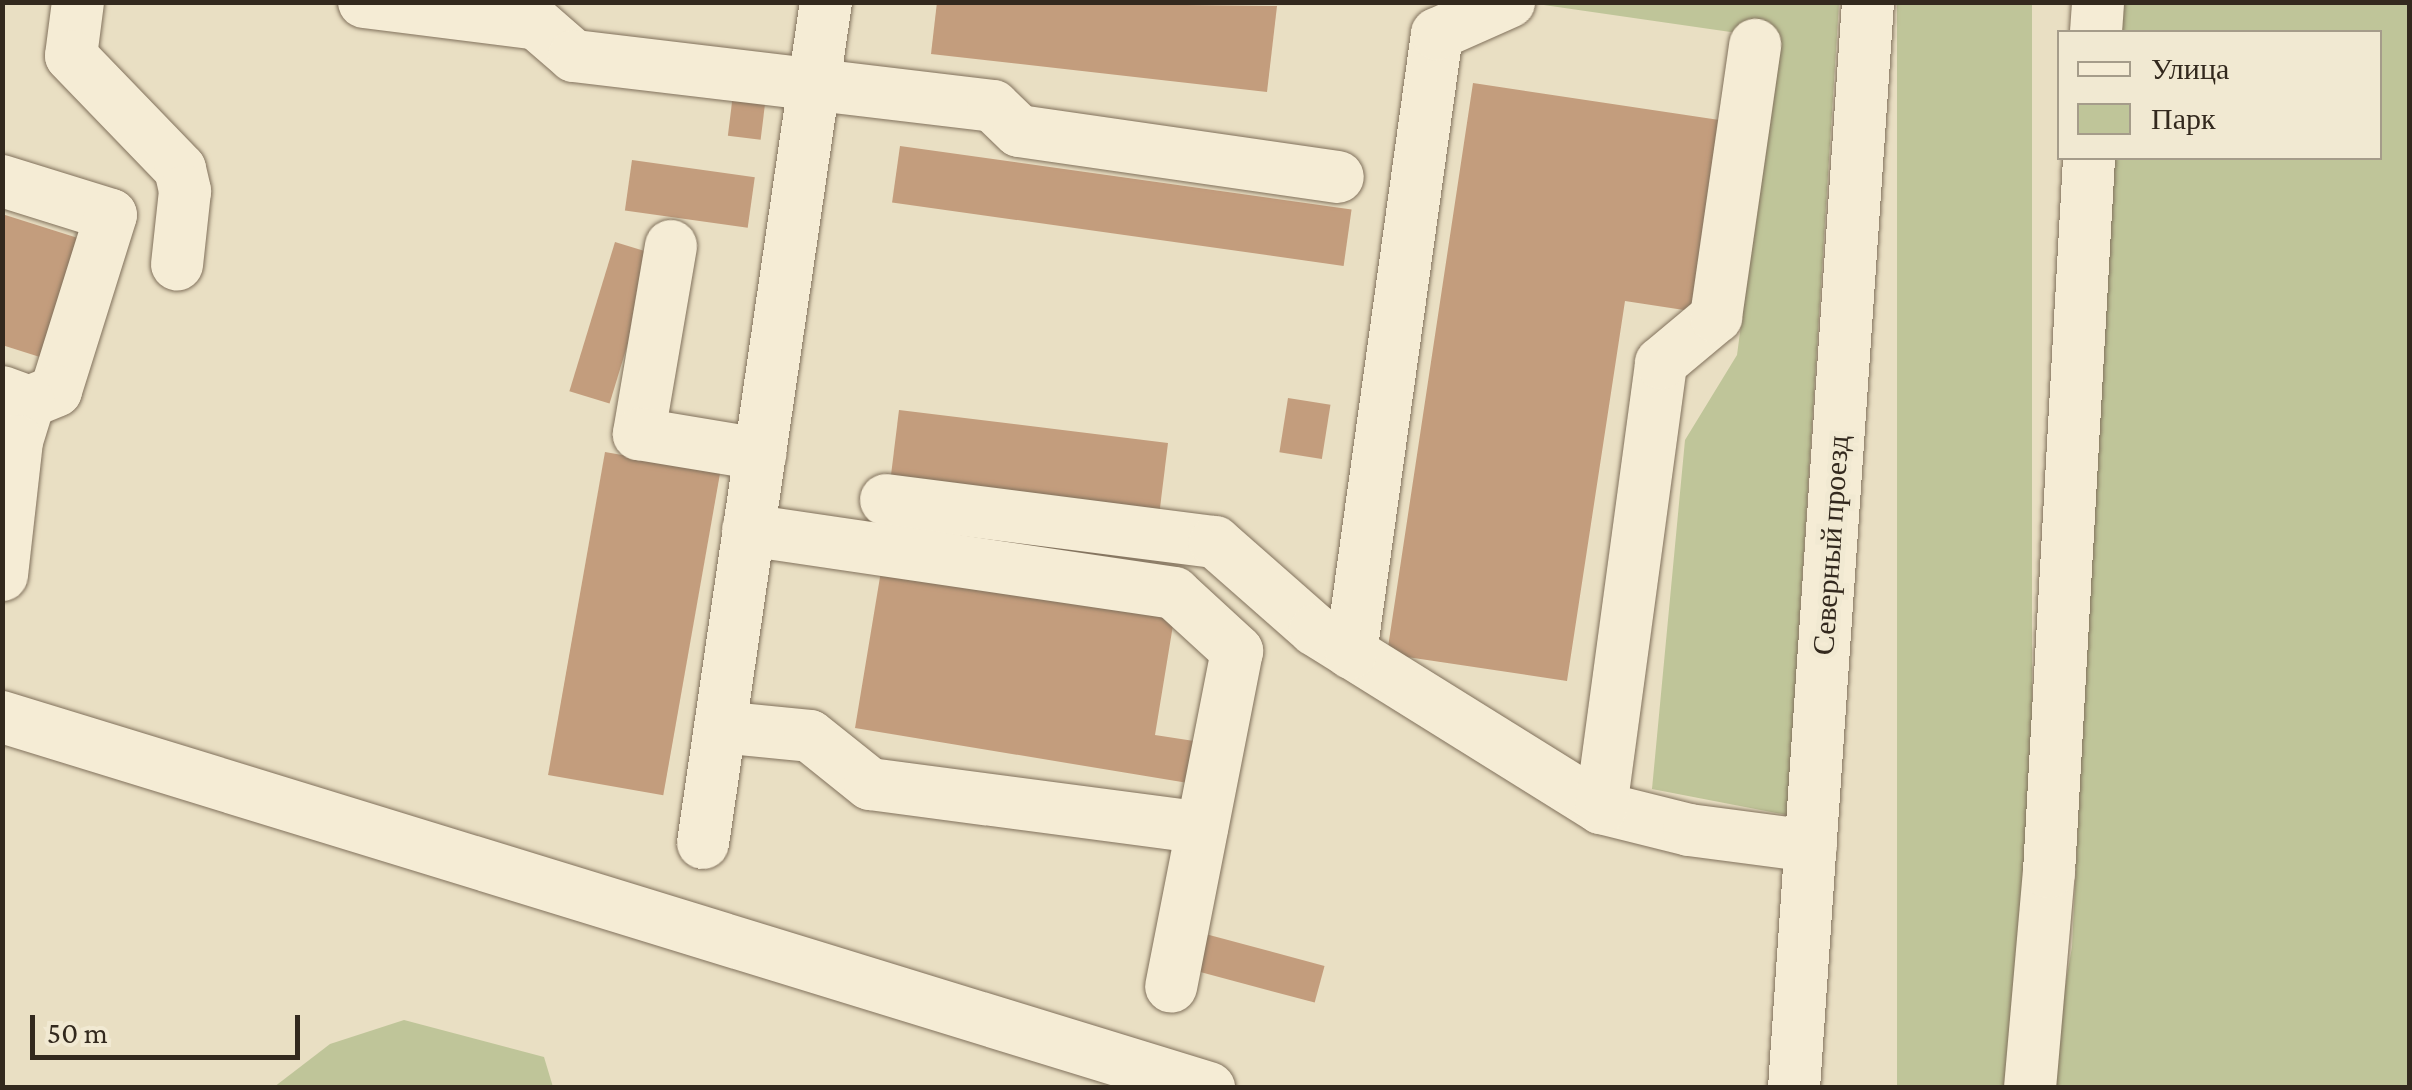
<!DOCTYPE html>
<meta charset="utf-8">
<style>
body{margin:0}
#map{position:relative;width:2412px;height:1090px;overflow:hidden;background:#e9dfc3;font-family:"Crimson Pro",serif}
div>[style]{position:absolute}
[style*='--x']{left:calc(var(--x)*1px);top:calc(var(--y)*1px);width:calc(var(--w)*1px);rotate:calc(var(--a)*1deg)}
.green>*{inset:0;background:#bfc599;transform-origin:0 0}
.building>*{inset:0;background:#c39d7d;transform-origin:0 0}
.roads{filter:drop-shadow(0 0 2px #81715c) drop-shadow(0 0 2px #81715c)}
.minor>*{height:52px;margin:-26px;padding:0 26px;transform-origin:26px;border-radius:26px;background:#f5ecd5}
span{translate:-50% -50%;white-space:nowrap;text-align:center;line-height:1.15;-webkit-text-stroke:10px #f1e9d2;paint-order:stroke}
.street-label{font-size:30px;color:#33291e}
.frame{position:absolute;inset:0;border:5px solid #33291e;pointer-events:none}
.legend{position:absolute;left:2057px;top:30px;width:325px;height:130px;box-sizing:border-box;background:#f1e9d2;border:2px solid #a59c8a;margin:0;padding:12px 18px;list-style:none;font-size:30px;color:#33291e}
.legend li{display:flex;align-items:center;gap:20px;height:50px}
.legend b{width:50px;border:2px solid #a59c8a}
.scale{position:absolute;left:30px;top:1015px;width:270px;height:45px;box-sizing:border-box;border:5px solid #33291e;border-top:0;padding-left:12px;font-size:30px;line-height:35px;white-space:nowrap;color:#33291e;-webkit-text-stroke:8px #f1e9d2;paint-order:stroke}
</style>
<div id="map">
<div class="green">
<div style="clip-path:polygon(1530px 3px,1839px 3px,1787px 815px,1652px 789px,1685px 440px,1737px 355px,1779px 39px)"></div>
<div style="left:1897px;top:3px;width:135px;height:1086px"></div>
<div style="clip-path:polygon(2117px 3px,2409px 3px,2409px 1087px,2047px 1088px,2072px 947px,2110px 158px,2380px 158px,2380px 32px,2116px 32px)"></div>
<div style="clip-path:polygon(404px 1020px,544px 1057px,553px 1087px,274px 1087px,330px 1044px)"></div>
</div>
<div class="building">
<div style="clip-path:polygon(937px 2px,1277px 6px,1267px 92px,931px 54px)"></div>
<div style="clip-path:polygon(1473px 83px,1726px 121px,1697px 312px,1625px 301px,1567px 681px,1387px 654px)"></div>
<div style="left:733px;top:94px;width:33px;height:42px;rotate:7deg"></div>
<div style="left:900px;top:146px;width:456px;height:57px;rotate:8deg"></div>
<div style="left:632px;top:160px;width:124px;height:51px;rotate:8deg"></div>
<div style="clip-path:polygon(2px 214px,81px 239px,43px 358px,2px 345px)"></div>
<div style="left:615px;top:242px;width:42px;height:156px;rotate:17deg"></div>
<div style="left:1288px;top:398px;width:43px;height:55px;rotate:9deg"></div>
<div style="left:899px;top:410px;width:271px;height:72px;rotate:7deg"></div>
<div style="left:605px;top:452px;width:117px;height:328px;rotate:10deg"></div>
<div style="clip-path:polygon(881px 571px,1174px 619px,1155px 735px,1194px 741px,1188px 783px,855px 728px)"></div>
<div style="left:1198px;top:932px;width:131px;height:38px;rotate:15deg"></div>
</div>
<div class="roads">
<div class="minor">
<div style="--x:78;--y:2;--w:54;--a:97.4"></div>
<div style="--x:71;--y:56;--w:157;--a:46"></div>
<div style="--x:180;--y:169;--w:23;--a:77"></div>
<div style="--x:185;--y:191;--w:74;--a:96.2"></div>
<div style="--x:364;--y:2;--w:174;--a:7.2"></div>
<div style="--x:537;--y:24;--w:49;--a:40.9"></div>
<div style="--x:574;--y:56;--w:422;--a:6.8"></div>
<div style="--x:993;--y:106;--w:36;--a:44"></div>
<div style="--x:1019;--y:131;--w:322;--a:8.2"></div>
<div style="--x:2096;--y:32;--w:30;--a:-86"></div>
<div style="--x:2;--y:181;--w:114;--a:17.3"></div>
<div style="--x:111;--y:215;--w:184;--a:107.4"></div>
<div style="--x:56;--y:391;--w:29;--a:158"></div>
<div style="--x:671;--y:246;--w:191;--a:99.7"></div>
<div style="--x:639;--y:434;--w:123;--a:9.4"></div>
<div style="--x:2;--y:392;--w:29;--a:20"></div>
<div style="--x:29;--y:402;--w:41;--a:107.1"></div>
<div style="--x:17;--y:441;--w:135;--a:96.4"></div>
<div style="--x:886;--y:500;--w:332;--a:7.3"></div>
<div style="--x:1215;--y:542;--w:133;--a:41.3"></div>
<div style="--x:1315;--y:630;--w:337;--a:31.9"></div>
<div style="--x:1601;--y:808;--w:91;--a:14"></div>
<div style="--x:1689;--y:830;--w:123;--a:7.5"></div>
<div style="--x:748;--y:530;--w:431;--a:8.4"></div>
<div style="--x:1174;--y:593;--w:86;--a:42.6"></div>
<div style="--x:1237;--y:651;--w:342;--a:101.1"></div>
<div style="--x:1351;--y:653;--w:625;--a:-82.09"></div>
<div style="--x:1437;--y:34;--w:79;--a:-24"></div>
<div style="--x:2;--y:717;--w:1263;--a:17.09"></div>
<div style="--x:720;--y:727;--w:90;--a:5.7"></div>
<div style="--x:810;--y:736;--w:77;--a:38.7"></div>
<div style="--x:870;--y:784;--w:335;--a:7.5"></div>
<div style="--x:1601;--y:808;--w:449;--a:-82.3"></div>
<div style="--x:1661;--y:363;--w:72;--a:-39.9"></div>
<div style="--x:1716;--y:317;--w:275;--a:-81.8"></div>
<div style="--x:703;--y:843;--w:850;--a:-81.68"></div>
<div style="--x:1794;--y:1088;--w:1089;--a:-86.1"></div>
<div style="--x:2030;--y:1088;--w:217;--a:-85"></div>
<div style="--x:2049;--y:872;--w:715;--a:-86.79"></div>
</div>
</div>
<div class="street-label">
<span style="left:1831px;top:545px;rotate:-86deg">Северный проезд</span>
</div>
<div class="frame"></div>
<ul class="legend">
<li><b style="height:12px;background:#f5ecd5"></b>Улица</li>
<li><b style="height:28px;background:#bfc599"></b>Парк</li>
</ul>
<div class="scale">50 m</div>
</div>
